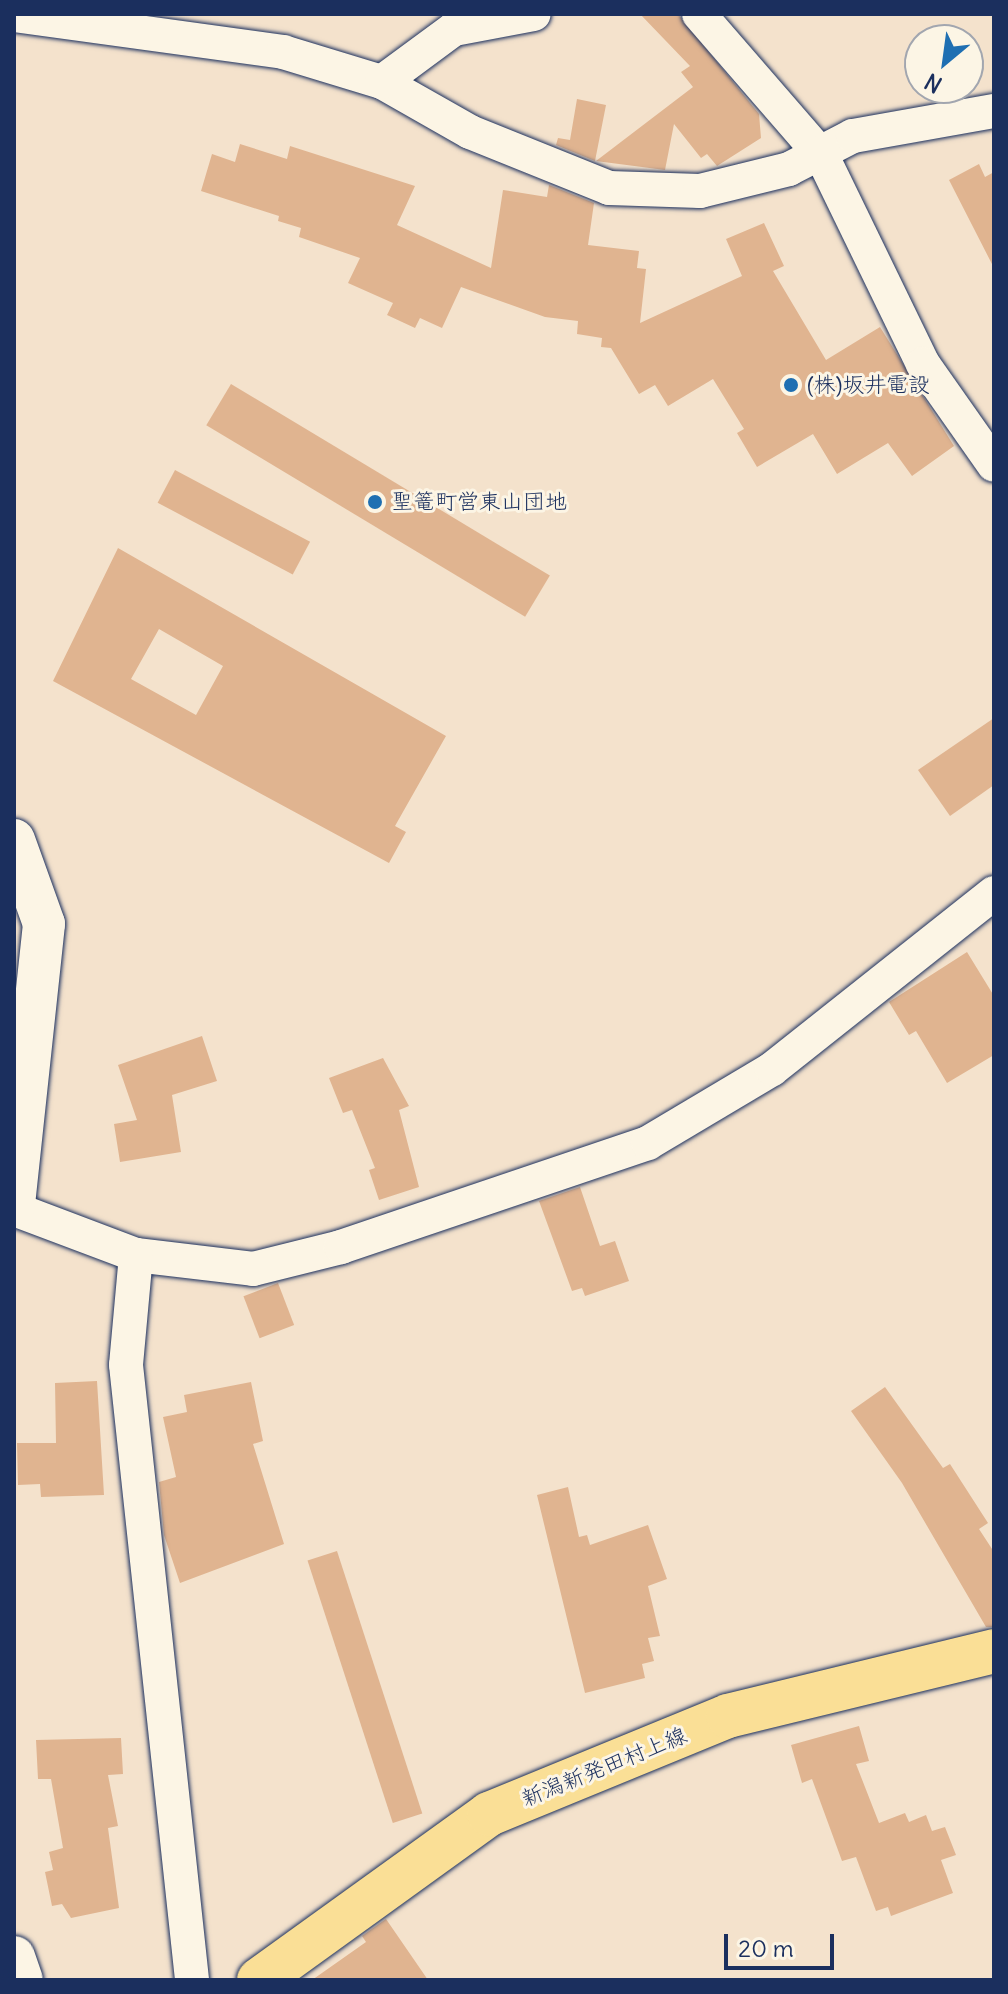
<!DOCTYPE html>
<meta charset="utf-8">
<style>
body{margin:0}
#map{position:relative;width:1008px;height:1994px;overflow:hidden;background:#f4e2cc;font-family:Delius,"Klee One",sans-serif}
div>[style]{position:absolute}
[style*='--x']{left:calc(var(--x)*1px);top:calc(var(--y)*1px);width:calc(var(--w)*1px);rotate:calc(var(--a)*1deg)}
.building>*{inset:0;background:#e0b490;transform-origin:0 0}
.roads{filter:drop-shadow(0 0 2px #1b2f5e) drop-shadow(0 0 2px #1b2f5e)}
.minor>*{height:34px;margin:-17px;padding:0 17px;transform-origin:17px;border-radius:17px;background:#fcf5e5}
.tertiary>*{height:42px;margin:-21px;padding:0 21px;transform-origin:21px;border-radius:21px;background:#fcf5e5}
.primary>*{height:44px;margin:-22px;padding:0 22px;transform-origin:22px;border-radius:22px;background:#fadf96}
.dots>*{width:22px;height:22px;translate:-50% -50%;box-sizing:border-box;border:4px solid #fcf5e5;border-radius:50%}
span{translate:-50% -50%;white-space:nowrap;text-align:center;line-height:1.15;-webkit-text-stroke:6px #fcf5e5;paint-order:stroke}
.poi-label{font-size:22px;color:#1b2f5e}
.left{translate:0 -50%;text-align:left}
.street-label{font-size:22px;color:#1b2f5e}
.frame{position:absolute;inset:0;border:16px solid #1b2f5e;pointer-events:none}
.north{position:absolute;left:904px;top:24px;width:80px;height:80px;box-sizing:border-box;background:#fcf5e5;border:2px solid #a2a6af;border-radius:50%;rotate:209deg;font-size:22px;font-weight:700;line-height:32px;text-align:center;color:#1b2f5e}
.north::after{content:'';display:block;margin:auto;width:28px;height:36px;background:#1f6fb2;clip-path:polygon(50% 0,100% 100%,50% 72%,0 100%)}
.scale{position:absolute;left:724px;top:1934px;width:110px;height:36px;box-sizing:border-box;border:4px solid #1b2f5e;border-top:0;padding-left:10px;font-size:24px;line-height:28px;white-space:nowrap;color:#1b2f5e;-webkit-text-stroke:6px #fcf5e5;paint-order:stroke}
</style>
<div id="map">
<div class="building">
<div style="clip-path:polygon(640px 14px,678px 14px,759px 114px,761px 138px,717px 166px,707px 154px,701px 158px,674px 124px,665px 170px,596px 161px,693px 87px,681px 72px,690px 66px)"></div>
<div style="clip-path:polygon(577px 99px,606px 105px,595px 161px,556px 145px,558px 138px,570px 140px)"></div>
<div style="clip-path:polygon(240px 144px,287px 159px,290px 146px,415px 186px,397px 225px,491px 268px,503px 190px,547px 197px,549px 185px,594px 203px,588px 245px,639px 251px,637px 268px,646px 269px,640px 323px,742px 276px,726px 239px,764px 223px,784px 266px,773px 271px,826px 360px,880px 327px,954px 446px,912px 476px,888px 443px,837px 474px,813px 434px,757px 467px,737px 433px,744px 429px,713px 379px,668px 406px,655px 385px,639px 394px,611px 348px,601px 347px,602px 338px,577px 334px,578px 321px,545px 317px,461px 287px,442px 328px,420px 318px,415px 328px,387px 315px,393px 303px,348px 283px,360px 258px,299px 237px,301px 228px,278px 221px,279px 216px,201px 191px,212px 154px,235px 162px)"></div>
<div style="clip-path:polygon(979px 164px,985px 177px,994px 172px,994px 268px,949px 180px)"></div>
<div style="left:231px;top:384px;width:372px;height:48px;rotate:31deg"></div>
<div style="left:175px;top:470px;width:153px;height:37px;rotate:28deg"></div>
<div style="clip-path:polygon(evenodd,118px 548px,446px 736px,395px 826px,406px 832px,389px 863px,53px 681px,118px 548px,159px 629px,223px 666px,196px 715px,131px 679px,159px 629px)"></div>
<div style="clip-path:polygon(994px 718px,994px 785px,950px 816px,918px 770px)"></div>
<div style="clip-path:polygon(967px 952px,994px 996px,994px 1055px,947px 1083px,916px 1031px,909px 1035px,889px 1002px)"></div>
<div style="clip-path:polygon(202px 1036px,217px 1081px,172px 1095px,181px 1152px,120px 1162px,114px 1124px,137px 1120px,118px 1065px)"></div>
<div style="clip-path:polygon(383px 1058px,409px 1106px,399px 1110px,419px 1187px,379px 1200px,369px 1170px,375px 1168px,352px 1110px,343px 1113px,329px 1078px)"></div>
<div style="clip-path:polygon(580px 1187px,600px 1246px,615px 1241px,629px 1281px,585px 1296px,582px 1288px,572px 1291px,539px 1201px)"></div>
<div style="left:278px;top:1283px;width:45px;height:37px;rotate:69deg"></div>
<div style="clip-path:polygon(97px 1381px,104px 1495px,41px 1497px,40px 1484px,18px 1485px,17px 1443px,56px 1443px,55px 1383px)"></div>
<div style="clip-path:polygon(251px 1382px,263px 1441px,253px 1444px,284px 1544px,180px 1583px,164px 1535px,159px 1482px,176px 1477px,163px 1417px,187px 1412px,184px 1395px)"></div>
<div style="clip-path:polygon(885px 1387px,943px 1468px,950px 1464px,988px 1523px,979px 1529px,994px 1552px,994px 1627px,986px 1627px,902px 1483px,851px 1411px)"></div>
<div style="clip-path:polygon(568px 1487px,579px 1537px,587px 1535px,590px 1545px,648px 1525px,667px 1579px,648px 1586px,660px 1636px,648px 1638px,654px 1661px,642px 1664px,645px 1678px,585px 1693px,537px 1495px)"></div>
<div style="left:337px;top:1551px;width:276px;height:31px;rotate:72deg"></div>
<div style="clip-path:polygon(859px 1726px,869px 1761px,856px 1764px,879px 1823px,905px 1813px,909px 1822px,926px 1815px,932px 1831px,945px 1827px,956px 1855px,941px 1860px,953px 1893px,891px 1916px,888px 1907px,876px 1911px,856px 1857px,842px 1861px,812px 1779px,802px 1783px,791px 1745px)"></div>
<div style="clip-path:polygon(121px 1738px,123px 1774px,108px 1775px,118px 1826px,108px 1828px,119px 1908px,71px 1918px,62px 1904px,52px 1906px,45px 1872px,53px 1870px,49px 1852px,63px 1848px,51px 1779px,38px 1779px,36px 1740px)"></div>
<div style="clip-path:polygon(386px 1919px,428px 1980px,312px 1980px,366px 1942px,362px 1936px)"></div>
</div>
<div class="roads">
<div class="minor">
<div style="--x:699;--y:14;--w:188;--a:49.1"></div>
<div style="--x:822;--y:156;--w:231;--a:64.1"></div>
<div style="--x:923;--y:364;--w:123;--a:54.9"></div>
<div style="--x:14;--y:15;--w:272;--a:7.8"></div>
<div style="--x:283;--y:52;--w:103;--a:16.9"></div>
<div style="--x:382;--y:82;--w:101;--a:29.6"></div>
<div style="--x:470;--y:132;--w:150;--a:21.9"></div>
<div style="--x:609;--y:188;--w:91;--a:1.9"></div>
<div style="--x:700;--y:191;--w:92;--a:-13.9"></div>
<div style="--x:789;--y:169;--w:72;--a:-27.3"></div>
<div style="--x:853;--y:136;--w:143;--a:-10.1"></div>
<div style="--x:382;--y:82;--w:89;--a:-36.4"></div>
<div style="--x:454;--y:29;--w:81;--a:-10.6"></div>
<div style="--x:14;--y:1209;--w:130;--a:20.7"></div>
<div style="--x:136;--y:1255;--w:118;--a:6.8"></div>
<div style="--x:253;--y:1269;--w:91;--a:-14"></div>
<div style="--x:341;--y:1247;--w:324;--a:-18.7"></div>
<div style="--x:648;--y:1143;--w:144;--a:-30.8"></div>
<div style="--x:772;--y:1069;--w:283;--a:-38.4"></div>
<div style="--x:136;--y:1255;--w:110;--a:95.2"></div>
<div style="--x:126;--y:1365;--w:619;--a:83.87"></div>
</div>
<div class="tertiary">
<div style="--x:14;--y:840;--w:89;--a:70.3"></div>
<div style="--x:44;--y:924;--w:284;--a:96.1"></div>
<div style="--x:14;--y:1957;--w:24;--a:71"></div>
</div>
<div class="primary">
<div style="--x:259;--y:1980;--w:284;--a:-35.8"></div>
<div style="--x:489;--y:1814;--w:258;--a:-22.3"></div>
<div style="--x:728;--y:1716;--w:274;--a:-13.7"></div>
</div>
</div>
<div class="dots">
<div style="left:791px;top:385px;background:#1f6fb2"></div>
<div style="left:375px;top:502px;background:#1f6fb2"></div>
</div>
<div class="poi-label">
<span class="left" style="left:807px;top:385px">(株)坂井電設</span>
<span class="left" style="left:391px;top:502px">聖篭町営東山団地</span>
</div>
<div class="street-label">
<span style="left:604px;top:1767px;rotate:-22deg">新潟新発田村上線</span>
</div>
<div class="frame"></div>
<div class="north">N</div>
<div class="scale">20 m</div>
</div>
